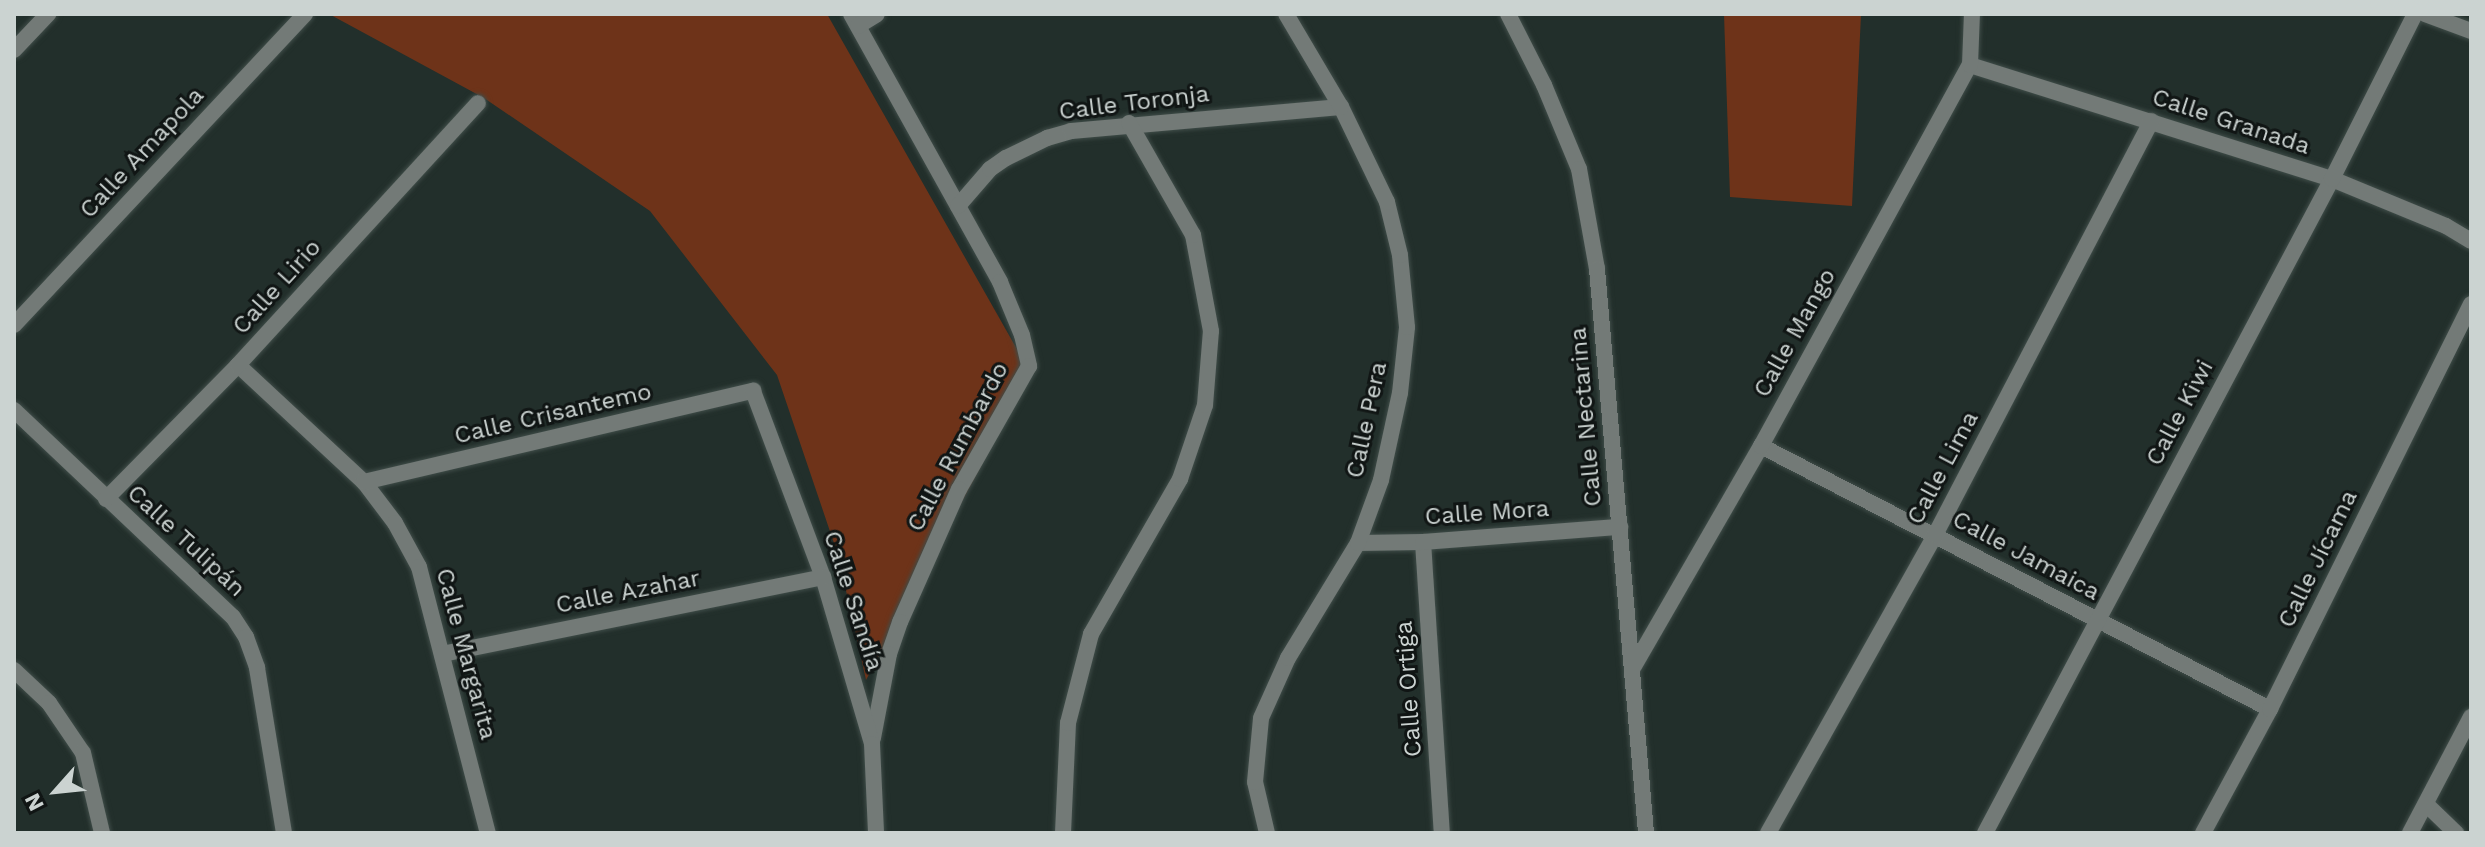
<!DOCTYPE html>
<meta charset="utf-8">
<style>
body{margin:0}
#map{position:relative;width:2485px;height:847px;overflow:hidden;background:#222f2b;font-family:"Work Sans",sans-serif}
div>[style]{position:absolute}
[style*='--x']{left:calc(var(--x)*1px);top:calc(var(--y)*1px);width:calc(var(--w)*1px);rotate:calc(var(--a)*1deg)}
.green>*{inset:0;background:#6e3319}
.roads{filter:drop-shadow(0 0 2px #404d49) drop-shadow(0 0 2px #404d49)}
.minor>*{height:16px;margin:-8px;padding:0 8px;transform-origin:8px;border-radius:8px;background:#737a77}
.tertiary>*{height:16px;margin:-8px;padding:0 8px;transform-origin:8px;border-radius:8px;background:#737a77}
span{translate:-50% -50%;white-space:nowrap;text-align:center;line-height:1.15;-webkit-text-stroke:6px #101514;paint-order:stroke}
.street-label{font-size:24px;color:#cbd3d1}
.frame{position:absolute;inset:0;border:16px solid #cbd3d1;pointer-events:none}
.north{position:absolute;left:16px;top:751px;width:80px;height:80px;-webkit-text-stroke:6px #101514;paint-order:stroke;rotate:243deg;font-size:22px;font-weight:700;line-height:32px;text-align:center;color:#cbd3d1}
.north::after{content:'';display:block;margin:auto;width:28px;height:36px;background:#cbd3d1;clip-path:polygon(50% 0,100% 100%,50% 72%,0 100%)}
</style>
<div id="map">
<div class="green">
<div style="clip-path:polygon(329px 14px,827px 14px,1031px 374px,866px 680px,838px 555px,777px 375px,650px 211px,484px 98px)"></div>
<div style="clip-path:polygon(1724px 14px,1861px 14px,1852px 206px,1730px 197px)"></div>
</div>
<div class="roads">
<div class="minor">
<div style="--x:851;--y:14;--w:307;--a:60.9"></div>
<div style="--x:1000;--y:282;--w:57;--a:67.5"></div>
<div style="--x:1022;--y:335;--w:32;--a:77"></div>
<div style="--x:1029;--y:366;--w:142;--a:119.6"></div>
<div style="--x:959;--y:489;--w:145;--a:113.9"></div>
<div style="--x:900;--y:622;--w:34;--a:109"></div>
<div style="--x:889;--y:654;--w:86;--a:100.8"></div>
<div style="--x:858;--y:26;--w:22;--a:-32"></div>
<div style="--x:14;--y:50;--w:50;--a:-46.6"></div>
<div style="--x:1970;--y:65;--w:380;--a:17.5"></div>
<div style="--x:2332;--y:179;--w:123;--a:22.4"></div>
<div style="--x:2446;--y:226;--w:29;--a:31"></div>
<div style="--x:958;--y:206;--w:49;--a:-49.1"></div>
<div style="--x:990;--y:169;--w:19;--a:-35"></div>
<div style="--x:1006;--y:158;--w:46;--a:-26"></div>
<div style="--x:1047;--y:138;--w:25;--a:-16"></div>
<div style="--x:1071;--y:131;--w:271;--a:-5.1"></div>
<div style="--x:14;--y:325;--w:426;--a:-46.9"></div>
<div style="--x:238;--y:365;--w:172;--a:42.9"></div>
<div style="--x:364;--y:482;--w:51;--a:52.9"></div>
<div style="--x:395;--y:523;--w:50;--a:61.4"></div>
<div style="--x:419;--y:567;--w:275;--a:75.5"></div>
<div style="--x:14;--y:410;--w:301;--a:43.4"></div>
<div style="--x:233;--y:617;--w:24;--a:57"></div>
<div style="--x:246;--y:637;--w:33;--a:70"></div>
<div style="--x:257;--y:668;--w:167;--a:80.7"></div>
<div style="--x:1761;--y:446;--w:573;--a:27.33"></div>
<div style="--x:364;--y:482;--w:400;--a:-13.2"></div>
<div style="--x:753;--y:391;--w:199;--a:69.4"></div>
<div style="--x:823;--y:577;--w:174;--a:73.6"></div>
<div style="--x:872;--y:744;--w:89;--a:87.4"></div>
<div style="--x:106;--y:499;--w:188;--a:-45.4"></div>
<div style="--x:238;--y:365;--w:355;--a:-47.5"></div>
<div style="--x:1423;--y:542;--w:292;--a:86.3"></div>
<div style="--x:1358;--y:543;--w:65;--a:-0.9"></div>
<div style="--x:1423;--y:542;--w:198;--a:-4.4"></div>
<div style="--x:442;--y:654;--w:389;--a:-11.4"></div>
<div style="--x:1634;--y:666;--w:254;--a:-60"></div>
<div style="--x:1761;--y:446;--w:435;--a:-61.3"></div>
<div style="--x:1970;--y:65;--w:51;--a:-87.8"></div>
<div style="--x:14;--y:670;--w:48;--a:43.3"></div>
<div style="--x:49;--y:703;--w:60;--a:55.8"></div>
<div style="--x:83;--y:753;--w:82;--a:76.6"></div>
<div style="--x:2426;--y:804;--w:42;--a:44"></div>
<div style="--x:1063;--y:833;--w:110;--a:-87.4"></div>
<div style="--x:1068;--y:723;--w:92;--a:-75.5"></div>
<div style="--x:1091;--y:634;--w:179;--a:-60.1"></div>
<div style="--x:1180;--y:479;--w:78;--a:-71.3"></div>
<div style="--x:1205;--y:405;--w:74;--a:-85.4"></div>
<div style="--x:1211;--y:331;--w:98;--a:-100.6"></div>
<div style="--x:1193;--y:235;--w:129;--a:-119.7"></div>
<div style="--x:1267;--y:833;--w:52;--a:-103.2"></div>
<div style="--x:1255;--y:782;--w:64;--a:-84.6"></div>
<div style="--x:1261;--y:718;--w:66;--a:-65.8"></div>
<div style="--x:1288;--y:658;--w:135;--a:-58.7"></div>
<div style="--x:1358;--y:543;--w:67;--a:-69.9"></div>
<div style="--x:1381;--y:480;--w:89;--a:-77.7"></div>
<div style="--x:1400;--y:393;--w:66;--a:-83.9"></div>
<div style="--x:1407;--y:327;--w:72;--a:-95.6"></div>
<div style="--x:1400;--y:255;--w:55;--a:-103.8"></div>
<div style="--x:1387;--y:202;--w:106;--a:-115.8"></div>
<div style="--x:1341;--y:107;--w:108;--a:-120.6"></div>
<div style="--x:1768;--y:833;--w:342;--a:-60.7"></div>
<div style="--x:1935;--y:535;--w:467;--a:-62.4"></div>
<div style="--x:2203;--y:833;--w:141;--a:-61.6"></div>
<div style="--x:2270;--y:709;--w:452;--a:-63.6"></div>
<div style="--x:2410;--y:833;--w:131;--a:-62.3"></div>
</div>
<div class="tertiary">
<div style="--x:1508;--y:14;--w:80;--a:63.1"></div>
<div style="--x:1544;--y:85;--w:91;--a:67.4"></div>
<div style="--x:1579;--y:169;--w:102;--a:79.8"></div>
<div style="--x:1597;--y:269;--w:566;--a:85.03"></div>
<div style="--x:2425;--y:14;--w:49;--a:20.3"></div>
<div style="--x:1985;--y:833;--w:740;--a:-62.05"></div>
<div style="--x:2332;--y:179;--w:185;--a:-63.3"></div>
</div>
</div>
<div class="street-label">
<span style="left:1134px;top:103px;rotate:-7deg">Calle Toronja</span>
<span style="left:2231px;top:122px;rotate:18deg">Calle Granada</span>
<span style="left:142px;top:153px;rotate:-47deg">Calle Amapola</span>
<span style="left:277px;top:287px;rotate:-48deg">Calle Lirio</span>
<span style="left:1795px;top:333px;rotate:-61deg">Calle Mango</span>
<span style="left:2180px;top:413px;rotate:-62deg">Calle Kiwi</span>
<span style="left:553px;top:414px;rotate:-13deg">Calle Crisantemo</span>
<span style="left:1586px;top:417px;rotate:-95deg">Calle Nectarina</span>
<span style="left:1367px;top:420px;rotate:-78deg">Calle Pera</span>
<span style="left:958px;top:447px;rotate:-62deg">Calle Rumbardo</span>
<span style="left:1943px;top:468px;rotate:-62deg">Calle Lima</span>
<span style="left:1487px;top:513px;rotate:-4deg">Calle Mora</span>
<span style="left:186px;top:541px;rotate:43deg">Calle Tulipán</span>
<span style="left:2026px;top:556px;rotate:28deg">Calle Jamaica</span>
<span style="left:2318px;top:559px;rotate:-64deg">Calle Jícama</span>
<span style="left:628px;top:592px;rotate:-11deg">Calle Azahar</span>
<span style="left:853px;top:601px;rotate:72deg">Calle Sandía</span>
<span style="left:466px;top:654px;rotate:75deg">Calle Margarita</span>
<span style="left:1409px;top:689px;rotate:-94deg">Calle Ortiga</span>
</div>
<div class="frame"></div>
<div class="north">N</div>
</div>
